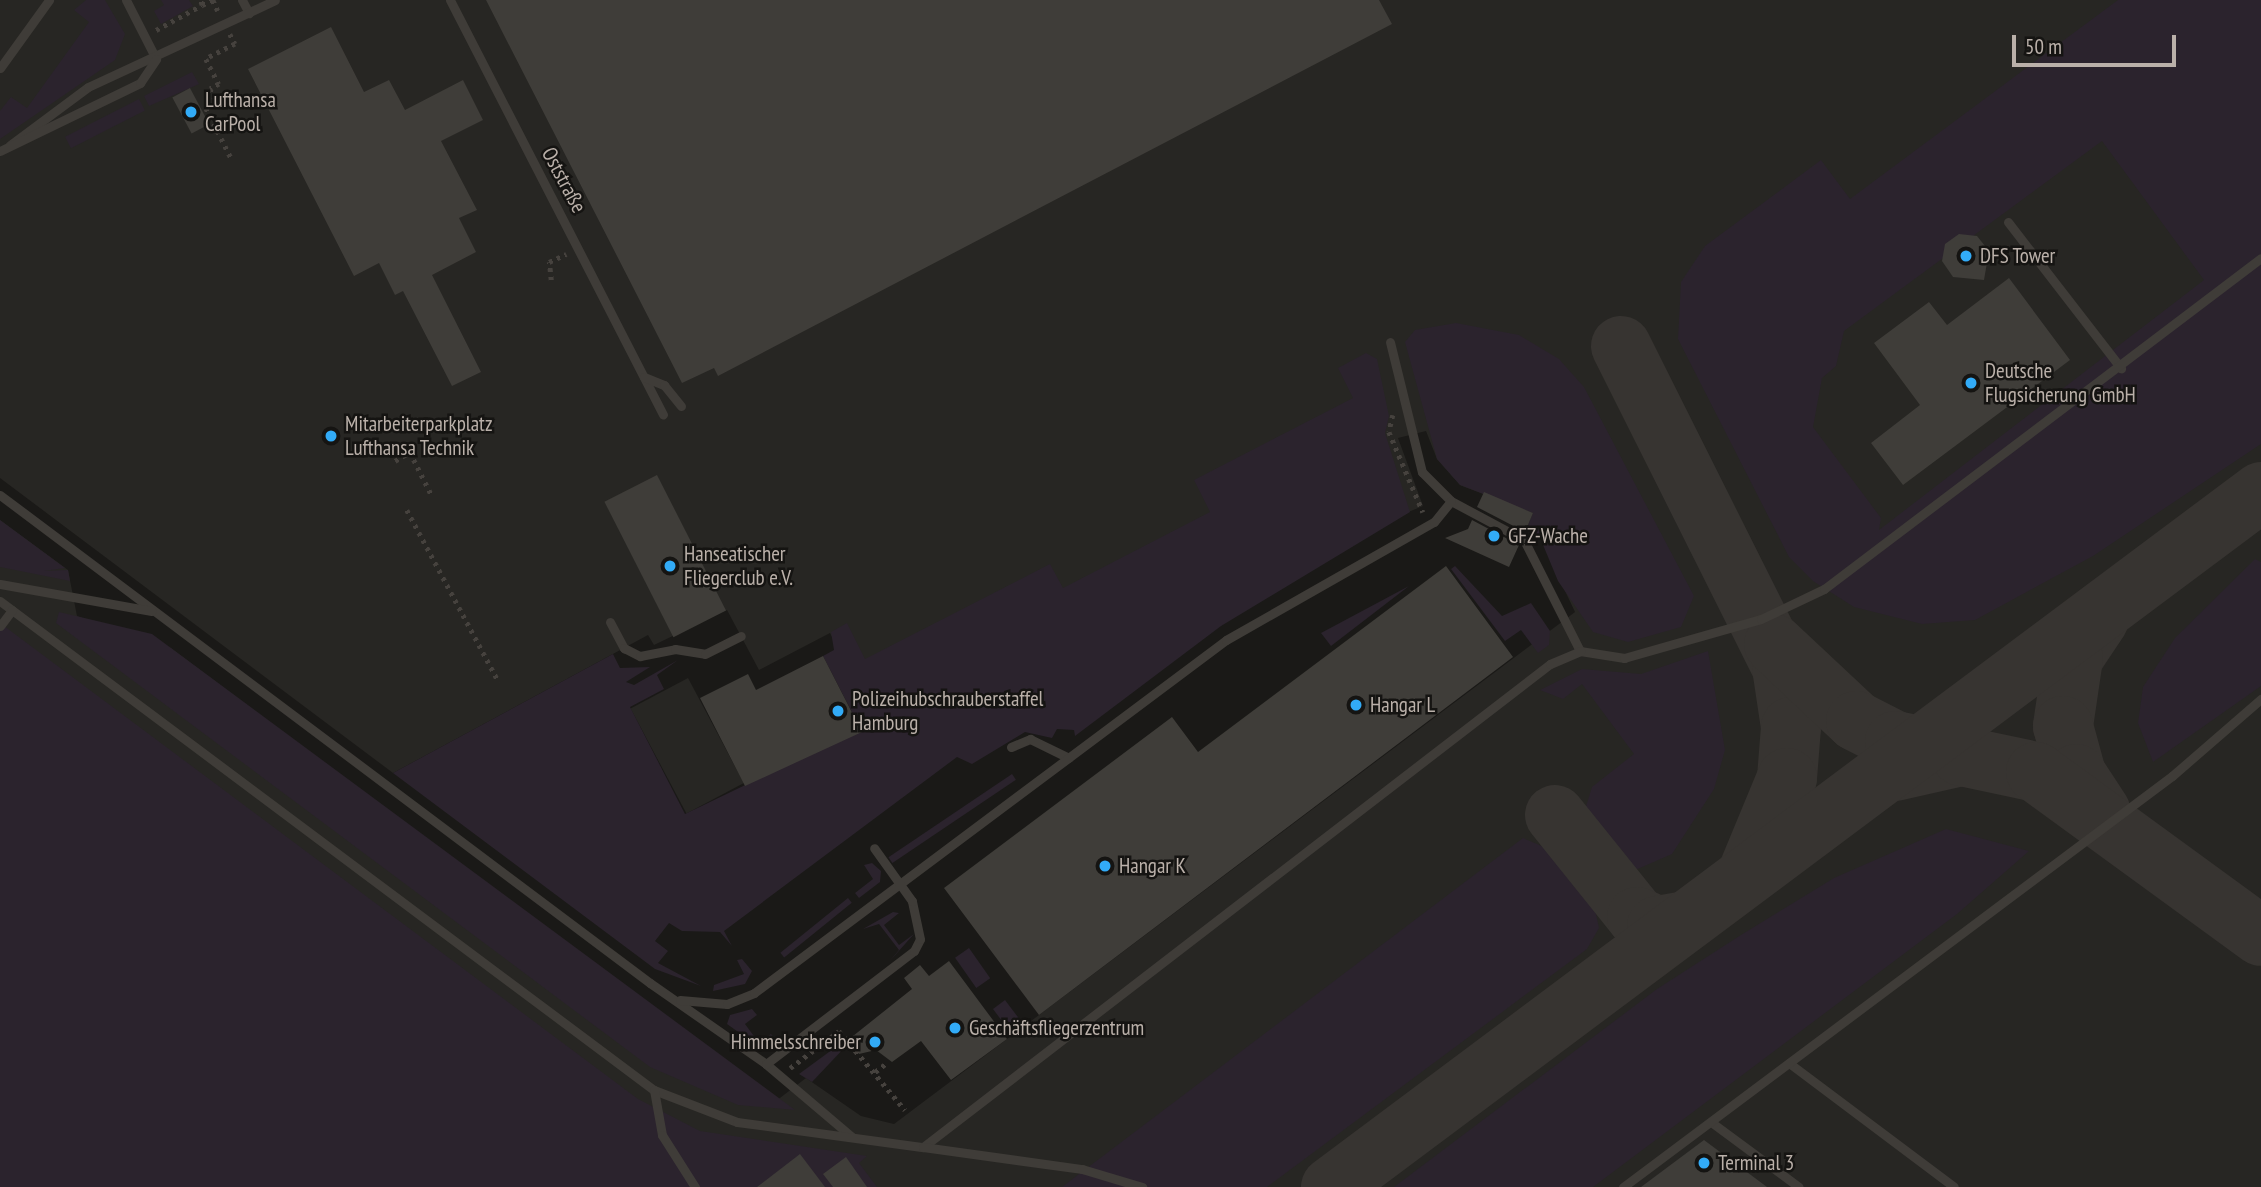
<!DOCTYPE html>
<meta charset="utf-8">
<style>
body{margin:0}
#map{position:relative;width:2261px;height:1187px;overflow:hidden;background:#1a1917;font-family:"PT Sans Narrow",sans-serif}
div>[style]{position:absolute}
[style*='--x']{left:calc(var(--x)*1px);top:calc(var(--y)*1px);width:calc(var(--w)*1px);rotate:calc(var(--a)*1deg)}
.built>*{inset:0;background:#272623;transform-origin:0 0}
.green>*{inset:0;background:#2b232d;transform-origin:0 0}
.taxiway>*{height:60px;margin:-30px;padding:0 30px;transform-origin:30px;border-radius:30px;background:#373431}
.building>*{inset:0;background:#3f3d39;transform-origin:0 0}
.path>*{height:4.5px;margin-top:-2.25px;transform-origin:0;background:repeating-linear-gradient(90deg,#46423e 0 3.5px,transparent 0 8.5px)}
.service>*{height:9px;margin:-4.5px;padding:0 4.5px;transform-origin:4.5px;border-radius:4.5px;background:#3f3c38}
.dots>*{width:19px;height:19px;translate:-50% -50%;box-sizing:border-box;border:4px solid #151412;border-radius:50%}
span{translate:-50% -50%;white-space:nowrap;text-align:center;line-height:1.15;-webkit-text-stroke:5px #151412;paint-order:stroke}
.poi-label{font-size:21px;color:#bab0a9}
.left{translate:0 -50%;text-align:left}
.right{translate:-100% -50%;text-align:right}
.street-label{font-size:21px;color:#bab0a9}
.scale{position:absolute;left:2012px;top:35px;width:164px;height:32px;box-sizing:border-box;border:4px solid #bab0a9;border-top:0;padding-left:9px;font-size:21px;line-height:24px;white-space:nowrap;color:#bab0a9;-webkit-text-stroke:5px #151412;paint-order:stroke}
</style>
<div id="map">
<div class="built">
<div style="clip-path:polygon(0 0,2261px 0,2261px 1187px,0 1187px,0 520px,68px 570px,77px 616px,171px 648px,776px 1101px,806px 1078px,861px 1116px,894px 1124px,1575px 612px,1541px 540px,1527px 527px,1533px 513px,1460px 485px,1437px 459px,1426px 431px,1398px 438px,1423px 506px,879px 729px,830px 633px,759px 670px,727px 610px,654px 645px,648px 635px,393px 773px,0 478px)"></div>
<div style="left:688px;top:678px;width:119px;height:65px;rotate:62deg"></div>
</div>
<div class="green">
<div style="clip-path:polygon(105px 0,125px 34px,115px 60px,0 139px,0 111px,11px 97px,27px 108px,89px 22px,74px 10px,86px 0)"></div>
<div style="clip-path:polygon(161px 0,189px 0,193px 6px,161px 24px,154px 11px,164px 5px)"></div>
<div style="clip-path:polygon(evenodd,2118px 0,2261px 0,2261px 444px,2093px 556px,1975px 620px,1922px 624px,1854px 607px,1813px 581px,1789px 557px,1678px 339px,1681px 282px,1705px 246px,1821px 160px,1850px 199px,2118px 0,2102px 141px,2204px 280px,1879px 530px,1881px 518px,1813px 427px,1822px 378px,1836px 366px,1844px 331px,2102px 141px)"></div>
<div style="clip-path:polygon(192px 72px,199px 84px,149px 106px,144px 96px)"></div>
<div style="left:139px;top:99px;width:13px;height:83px;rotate:63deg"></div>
<div style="clip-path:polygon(1456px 323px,1519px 335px,1559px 359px,1584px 387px,1694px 596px,1681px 627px,1628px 642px,1593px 632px,1558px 581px,1541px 540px,1527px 527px,1533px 513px,1460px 485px,1437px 459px,1405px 342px,1415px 330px)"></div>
<div style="clip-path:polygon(1366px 353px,1377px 359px,1389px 416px,1385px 433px,1410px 512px,1221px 626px,1075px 736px,1074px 730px,1057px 729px,1052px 738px,1025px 732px,972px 764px,957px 757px,724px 931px,732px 946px,720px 932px,682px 931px,669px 923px,655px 941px,668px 951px,658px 963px,701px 986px,655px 969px,393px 773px,613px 654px,620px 668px,650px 667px,626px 682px,634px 685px,678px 660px,657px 675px,664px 689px,630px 707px,685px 814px,870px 725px,863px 713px,854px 716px,823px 656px,834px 650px,831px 632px,847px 623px,865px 659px,1050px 564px,1063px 588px,1210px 512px,1194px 480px,1353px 398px,1338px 368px)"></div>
<div style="clip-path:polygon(0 520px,65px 568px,44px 571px,68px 570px,70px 581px,0 567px)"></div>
<div style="clip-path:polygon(2255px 559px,2261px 562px,2261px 686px,2153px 762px,2138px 723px,2143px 687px,2175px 638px)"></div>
<div style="clip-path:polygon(1455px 566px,1502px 616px,1531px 603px,1550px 631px,1549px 645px,1538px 653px,1521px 630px,1505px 641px,1451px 569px)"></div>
<div style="clip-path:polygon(1409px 586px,1331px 646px,1321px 633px)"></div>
<div style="clip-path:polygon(59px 612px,152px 634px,795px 1110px,738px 1105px,650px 1067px,56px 623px)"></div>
<div style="clip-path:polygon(0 623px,638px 1099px,700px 1131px,867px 1156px,859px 1163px,877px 1187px,0 1187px)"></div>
<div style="clip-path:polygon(1708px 651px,1725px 750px,1714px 789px,1672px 854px,1633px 871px,1584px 813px,1592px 787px,1634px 754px,1582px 684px,1563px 699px,1540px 690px,1582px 669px,1641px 674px)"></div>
<div style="left:1012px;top:774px;width:7px;height:149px;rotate:56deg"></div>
<div style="clip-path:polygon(1946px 829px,2029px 851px,1957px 914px,1593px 1187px,1394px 1187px,1657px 989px,1741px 935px,1834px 878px)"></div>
<div style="clip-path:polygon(1523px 838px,1551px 850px,1594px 905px,1599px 928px,1587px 949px,1267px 1187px,1062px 1187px)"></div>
<div style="clip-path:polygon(872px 863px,881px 871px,880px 882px,859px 898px,855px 893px,873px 879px,864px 865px)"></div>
<div style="left:848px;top:898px;width:6px;height:87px;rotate:51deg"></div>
<div style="clip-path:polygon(893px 912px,899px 913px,884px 925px,899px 945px,914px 934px,888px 963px,899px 950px,879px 924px,863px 929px)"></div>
<div style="left:969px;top:948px;width:37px;height:17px;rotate:55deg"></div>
<div style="clip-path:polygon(742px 959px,752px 971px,745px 984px,713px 991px,714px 985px,744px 974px,737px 960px)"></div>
<div style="left:1005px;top:1000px;width:30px;height:15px;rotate:53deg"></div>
<div style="clip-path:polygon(752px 1009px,757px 1015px,745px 1024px,759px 1043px,771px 1034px,780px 1045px,762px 1049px,727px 1024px,730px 1015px)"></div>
<div style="clip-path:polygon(844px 1041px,847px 1045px,812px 1082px,799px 1074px)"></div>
</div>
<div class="taxiway">
<div style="--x:1621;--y:346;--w:359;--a:63.4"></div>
<div style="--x:1782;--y:667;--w:61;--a:81.5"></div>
<div style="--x:1791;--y:727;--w:51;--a:94.5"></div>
<div style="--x:1787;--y:778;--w:102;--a:112.5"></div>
<div style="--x:2099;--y:619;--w:47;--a:123.7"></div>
<div style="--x:2073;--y:658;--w:69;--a:98.4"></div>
<div style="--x:2063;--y:726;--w:50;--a:74.8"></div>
<div style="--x:2076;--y:774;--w:45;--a:56.7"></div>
<div style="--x:1774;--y:644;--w:112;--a:43.2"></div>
<div style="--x:1856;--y:721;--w:44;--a:27.1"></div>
<div style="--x:1895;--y:741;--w:55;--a:11.5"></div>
<div style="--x:1895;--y:771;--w:68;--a:-12.8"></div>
<div style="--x:1961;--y:756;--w:77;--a:12"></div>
<div style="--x:2036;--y:772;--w:278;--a:36.1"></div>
<div style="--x:1555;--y:815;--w:131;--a:51.2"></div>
<div style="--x:1637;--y:917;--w:22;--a:24"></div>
<div style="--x:1657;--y:926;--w:29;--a:-10"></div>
<div style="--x:1331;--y:1187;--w:1161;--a:-36.77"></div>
</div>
<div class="building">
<div style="clip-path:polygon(486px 0,1379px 0,1392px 24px,718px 376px,714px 368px,682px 383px)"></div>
<div style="clip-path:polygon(331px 27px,364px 92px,389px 80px,405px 110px,463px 80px,483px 120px,441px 141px,477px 210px,459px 218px,476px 252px,432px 275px,481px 372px,452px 386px,403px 291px,395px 295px,379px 263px,354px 276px,248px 69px)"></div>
<div style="left:190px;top:88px;width:41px;height:20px;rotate:62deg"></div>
<div style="clip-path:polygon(1959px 234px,1977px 236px,1989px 251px,1984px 280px,1953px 277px,1942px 261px,1945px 244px)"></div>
<div style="clip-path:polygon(2009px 278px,2070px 360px,1903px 485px,1871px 443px,1920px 405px,1874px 343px,1929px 302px,1947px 325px)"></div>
<div style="left:657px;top:475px;width:152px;height:59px;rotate:63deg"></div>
<div style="clip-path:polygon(1484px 492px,1533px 513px,1525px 532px,1477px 507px)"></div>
<div style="clip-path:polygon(1472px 520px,1519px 545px,1509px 567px,1445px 538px,1468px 529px)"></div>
<div style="clip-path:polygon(1446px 566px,1513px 657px,1039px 1015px,944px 888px,1172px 717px,1198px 752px)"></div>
<div style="clip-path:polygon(823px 656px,862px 732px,745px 786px,700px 698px,748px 674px,756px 690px)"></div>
<div style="clip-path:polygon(949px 961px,1007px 1039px,951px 1080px,921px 1041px,892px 1062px,876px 1050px,859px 1054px,848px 1040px,912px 989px,904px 978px,920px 965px,929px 976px)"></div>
<div style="clip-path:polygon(1704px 1140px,1767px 1187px,1641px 1187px)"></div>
<div style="clip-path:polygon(800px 1154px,825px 1187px,757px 1187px)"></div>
<div style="clip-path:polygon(846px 1157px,867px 1187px,833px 1187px,823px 1174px)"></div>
</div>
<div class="path">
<div style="--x:202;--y:5;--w:12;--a:-24"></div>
<div style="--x:213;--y:0;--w:12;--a:66"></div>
<div style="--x:156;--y:30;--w:52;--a:-28.5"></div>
<div style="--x:202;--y:5;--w:5;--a:-112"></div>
<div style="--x:230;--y:34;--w:11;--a:63"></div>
<div style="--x:235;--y:44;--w:33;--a:153"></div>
<div style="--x:206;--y:59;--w:28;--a:63"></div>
<div style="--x:219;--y:84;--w:10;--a:151"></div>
<div style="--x:210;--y:89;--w:15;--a:62"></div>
<div style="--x:217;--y:102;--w:13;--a:151"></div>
<div style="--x:206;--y:108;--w:58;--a:63.4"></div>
<div style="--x:551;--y:280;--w:18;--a:-96"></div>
<div style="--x:549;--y:262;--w:19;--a:-25"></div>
<div style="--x:1393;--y:415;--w:17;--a:103"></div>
<div style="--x:1389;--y:432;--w:87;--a:67"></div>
<div style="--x:395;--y:461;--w:17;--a:-31"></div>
<div style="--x:410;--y:452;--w:49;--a:63.4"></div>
<div style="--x:407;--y:510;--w:195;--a:61.9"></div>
<div style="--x:790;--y:1068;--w:61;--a:-37.1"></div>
<div style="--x:839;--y:1031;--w:103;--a:50.1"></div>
<div style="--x:875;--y:1072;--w:16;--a:-38"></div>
</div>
<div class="service">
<div style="--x:126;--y:0;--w:66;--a:63"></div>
<div style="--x:242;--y:0;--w:15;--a:62"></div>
<div style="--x:450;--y:0;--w:466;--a:62.8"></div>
<div style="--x:0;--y:68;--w:84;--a:-54.2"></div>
<div style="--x:10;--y:145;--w:97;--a:-36.6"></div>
<div style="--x:88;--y:87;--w:206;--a:-24.9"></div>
<div style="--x:0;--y:151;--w:156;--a:-25.9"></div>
<div style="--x:140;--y:83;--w:29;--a:-56"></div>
<div style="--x:2008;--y:222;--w:185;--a:52.3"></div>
<div style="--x:1390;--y:342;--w:134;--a:76.2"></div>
<div style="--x:1422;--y:472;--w:41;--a:45"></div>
<div style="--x:1451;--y:501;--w:83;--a:28.1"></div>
<div style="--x:1524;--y:540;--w:124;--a:63.2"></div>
<div style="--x:1580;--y:651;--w:45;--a:9"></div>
<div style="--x:1624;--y:658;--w:142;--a:-15.9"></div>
<div style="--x:1761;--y:619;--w:70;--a:-25.5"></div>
<div style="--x:1824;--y:589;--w:548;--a:-37.14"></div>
<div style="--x:644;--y:377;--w:22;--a:22"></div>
<div style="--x:664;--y:385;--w:27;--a:51"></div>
<div style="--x:0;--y:495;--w:813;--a:36.9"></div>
<div style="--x:650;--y:983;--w:141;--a:34.9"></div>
<div style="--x:766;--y:1064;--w:113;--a:40.3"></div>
<div style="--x:0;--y:584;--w:154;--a:10.1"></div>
<div style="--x:0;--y:601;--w:817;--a:36.79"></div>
<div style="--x:654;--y:1090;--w:89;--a:21.1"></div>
<div style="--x:737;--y:1122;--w:188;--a:7.7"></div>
<div style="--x:923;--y:1147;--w:791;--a:-37.61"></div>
<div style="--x:1550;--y:664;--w:33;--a:-23"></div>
<div style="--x:610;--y:622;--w:30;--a:62"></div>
<div style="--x:624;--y:648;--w:18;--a:27"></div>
<div style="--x:640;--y:656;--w:36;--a:-11"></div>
<div style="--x:675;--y:649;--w:30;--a:9"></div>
<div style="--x:705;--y:654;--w:40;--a:-26.6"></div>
<div style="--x:0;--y:626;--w:20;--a:-53"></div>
<div style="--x:1011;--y:747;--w:21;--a:-23"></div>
<div style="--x:1030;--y:739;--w:43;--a:26"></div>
<div style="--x:680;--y:1000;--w:47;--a:4.9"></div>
<div style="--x:727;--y:1004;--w:29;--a:-22"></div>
<div style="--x:754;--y:993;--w:589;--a:-36.79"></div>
<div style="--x:1226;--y:640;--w:239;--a:-29.6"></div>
<div style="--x:1434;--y:522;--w:27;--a:-51"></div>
<div style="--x:1789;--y:1063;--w:206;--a:36.9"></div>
<div style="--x:766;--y:1064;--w:186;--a:-37.4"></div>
<div style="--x:914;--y:951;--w:13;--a:-63"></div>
<div style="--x:920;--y:939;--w:39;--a:-102"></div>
<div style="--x:912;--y:901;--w:65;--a:-125.6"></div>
<div style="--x:654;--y:1090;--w:46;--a:79.9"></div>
<div style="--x:662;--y:1135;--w:62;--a:57.6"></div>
<div style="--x:1711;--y:1122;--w:109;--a:36.5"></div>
<div style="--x:923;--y:1147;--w:161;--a:7.9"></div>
<div style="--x:1082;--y:1169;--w:63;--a:16.7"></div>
<div style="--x:1623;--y:1187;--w:686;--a:-36.82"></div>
<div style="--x:2172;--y:776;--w:118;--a:-40.9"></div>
</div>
<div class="dots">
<div style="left:191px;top:112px;background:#32abf7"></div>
<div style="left:1966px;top:256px;background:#32abf7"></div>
<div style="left:1971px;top:383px;background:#32abf7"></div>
<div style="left:331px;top:436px;background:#32abf7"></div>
<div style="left:1494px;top:536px;background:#32abf7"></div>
<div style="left:670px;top:566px;background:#32abf7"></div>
<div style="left:1356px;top:705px;background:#32abf7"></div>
<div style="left:838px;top:711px;background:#32abf7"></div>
<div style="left:1105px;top:866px;background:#32abf7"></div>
<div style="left:955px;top:1028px;background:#32abf7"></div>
<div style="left:875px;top:1042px;background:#32abf7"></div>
<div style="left:1704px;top:1163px;background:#32abf7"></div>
</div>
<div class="poi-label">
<span class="left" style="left:205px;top:112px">Lufthansa<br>CarPool</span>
<span class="left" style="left:1980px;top:256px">DFS Tower</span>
<span class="left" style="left:1985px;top:383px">Deutsche<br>Flugsicherung GmbH</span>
<span class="left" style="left:345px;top:436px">Mitarbeiterparkplatz<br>Lufthansa Technik</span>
<span class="left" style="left:1508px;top:536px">GFZ-Wache</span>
<span class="left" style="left:684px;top:566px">Hanseatischer<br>Fliegerclub e.V.</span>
<span class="left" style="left:852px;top:711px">Polizeihubschrauberstaffel<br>Hamburg</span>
<span class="left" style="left:1370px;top:705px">Hangar L</span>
<span class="left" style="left:1119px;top:866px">Hangar K</span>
<span class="left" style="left:969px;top:1028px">Geschäftsfliegerzentrum</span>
<span class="right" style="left:861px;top:1042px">Himmelsschreiber</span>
<span class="left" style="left:1718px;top:1163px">Terminal 3</span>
</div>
<div class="street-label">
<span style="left:564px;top:180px;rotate:62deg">Oststraße</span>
</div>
<div class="scale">50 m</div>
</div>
